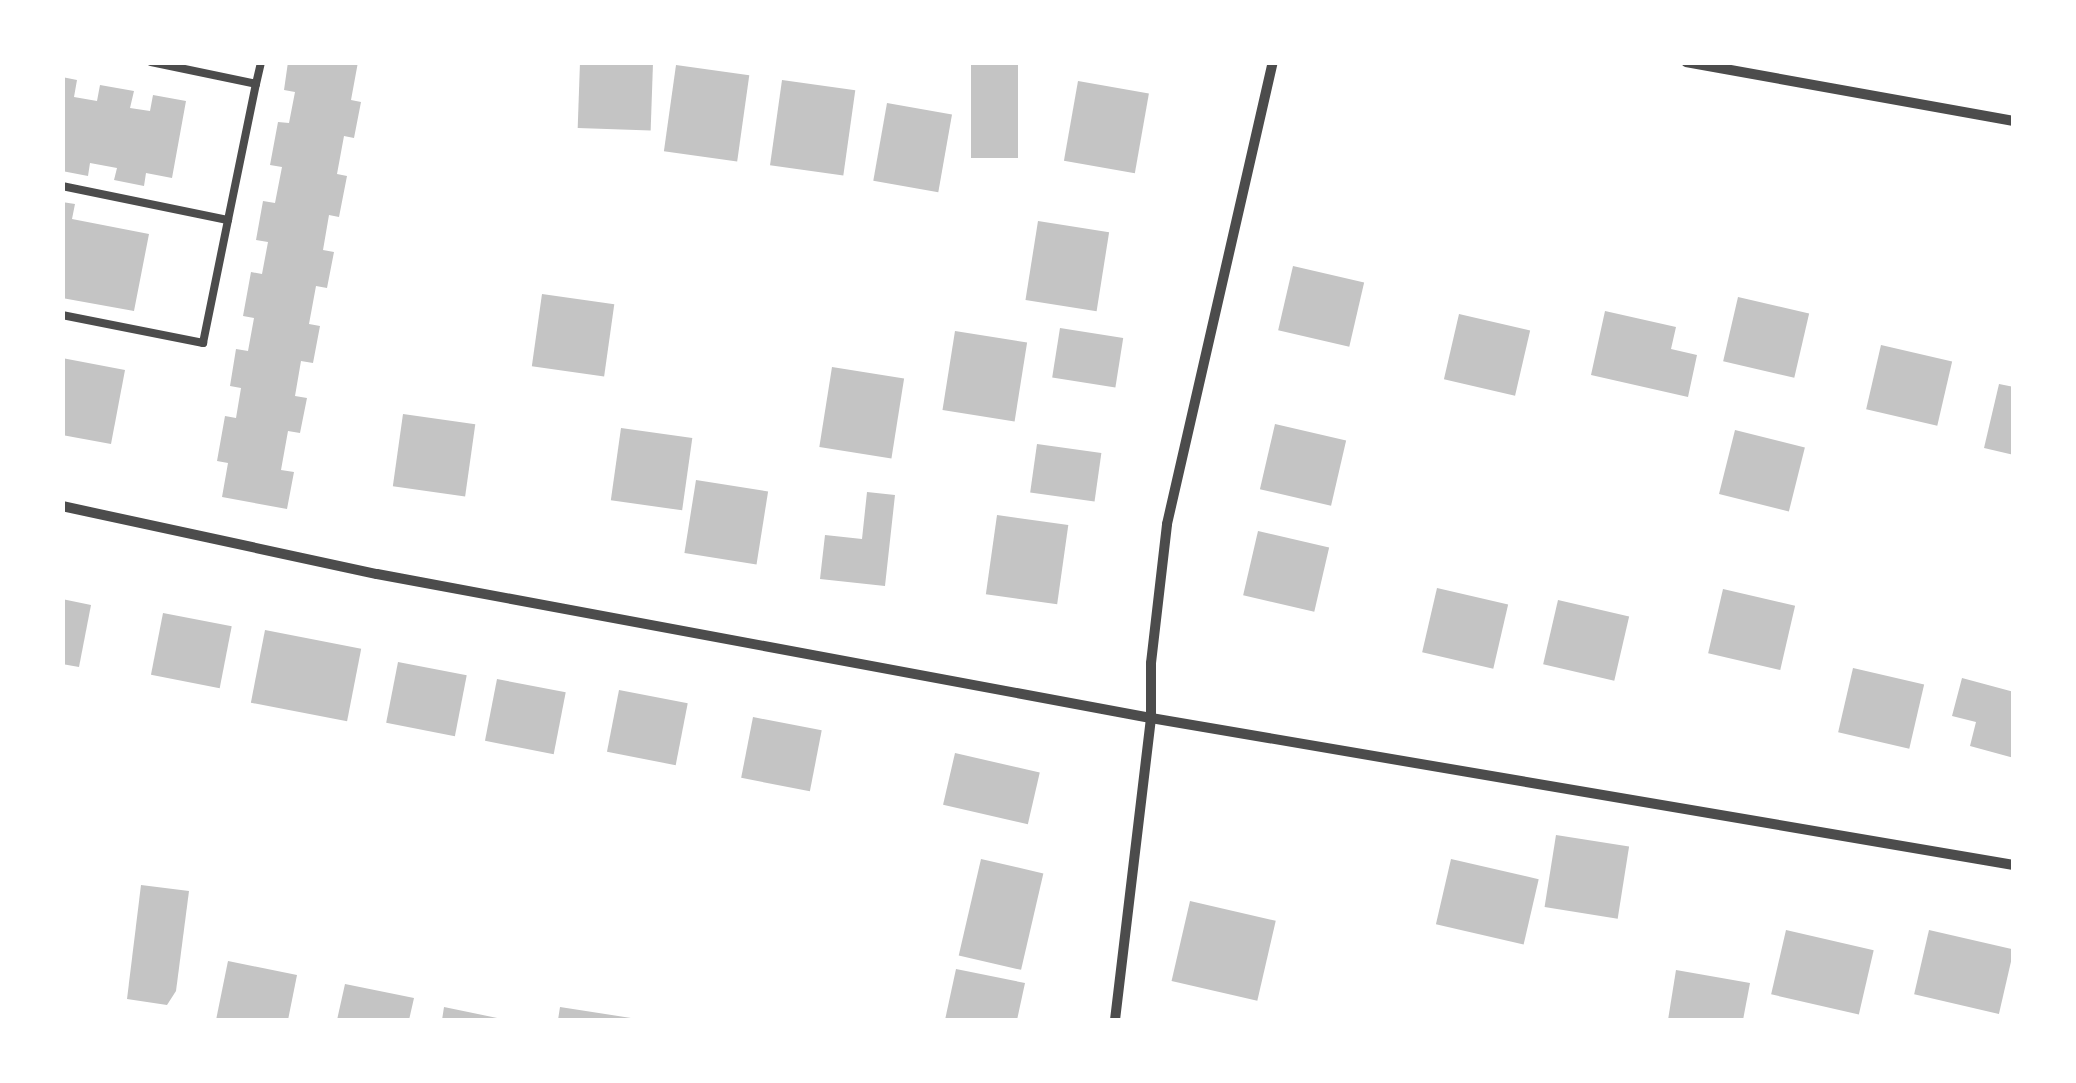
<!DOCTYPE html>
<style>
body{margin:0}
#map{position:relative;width:2076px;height:1083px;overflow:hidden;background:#fff;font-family:"Libre Baskerville",serif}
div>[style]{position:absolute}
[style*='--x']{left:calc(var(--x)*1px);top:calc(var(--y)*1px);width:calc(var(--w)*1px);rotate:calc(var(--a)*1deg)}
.building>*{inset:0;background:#c4c4c4;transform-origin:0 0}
.service>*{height:8px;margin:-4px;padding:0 4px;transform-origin:4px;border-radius:4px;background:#4c4c4c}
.minor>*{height:10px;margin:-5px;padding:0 5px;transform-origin:5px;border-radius:5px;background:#4c4c4c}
span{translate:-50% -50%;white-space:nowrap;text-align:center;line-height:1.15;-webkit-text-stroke:8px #fff;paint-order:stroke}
.frame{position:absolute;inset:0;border:65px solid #fff;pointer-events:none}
</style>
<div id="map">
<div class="building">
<div style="clip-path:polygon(288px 62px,358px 62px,351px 100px,361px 102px,354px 138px,344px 136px,337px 174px,347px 176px,339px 217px,329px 215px,323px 250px,334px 252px,327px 288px,316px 286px,309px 324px,320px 326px,313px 363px,301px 361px,295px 396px,307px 398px,300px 433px,288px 431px,281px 470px,294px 472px,287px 509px,222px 497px,228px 463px,217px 461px,225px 416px,236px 418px,241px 388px,230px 386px,236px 349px,248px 351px,254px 318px,243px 316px,251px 272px,262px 274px,268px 242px,256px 240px,263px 201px,275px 203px,282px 167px,270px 165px,278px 122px,289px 123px,295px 92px,284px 90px)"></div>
<div style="left:580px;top:62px;width:73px;height:66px;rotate:2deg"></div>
<div style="left:971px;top:62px;width:47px;height:96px"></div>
<div style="left:676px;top:65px;width:74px;height:87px;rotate:8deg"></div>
<div style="clip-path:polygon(62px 77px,77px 80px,74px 97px,97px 101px,100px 85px,134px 91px,130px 108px,150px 111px,153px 95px,186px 101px,172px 178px,146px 173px,144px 186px,114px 180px,117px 168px,90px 163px,88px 176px,62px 171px)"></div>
<div style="left:782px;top:80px;width:74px;height:86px;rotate:8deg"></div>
<div style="left:1078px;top:81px;width:72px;height:81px;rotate:10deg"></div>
<div style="left:887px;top:103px;width:66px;height:79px;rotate:10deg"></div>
<div style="clip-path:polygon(62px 202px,75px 204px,72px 219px,149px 234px,134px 311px,62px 298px)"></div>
<div style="left:1038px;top:221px;width:72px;height:80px;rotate:9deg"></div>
<div style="left:1293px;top:266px;width:73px;height:66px;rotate:13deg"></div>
<div style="left:542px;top:294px;width:73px;height:73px;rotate:8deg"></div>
<div style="left:1738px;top:297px;width:73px;height:66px;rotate:13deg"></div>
<div style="clip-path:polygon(1605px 311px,1676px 327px,1671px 349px,1697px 355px,1688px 397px,1591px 375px)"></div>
<div style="left:1459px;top:314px;width:73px;height:67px;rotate:13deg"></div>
<div style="left:1060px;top:328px;width:64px;height:50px;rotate:9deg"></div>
<div style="left:955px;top:331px;width:73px;height:80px;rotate:9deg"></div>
<div style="left:1881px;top:345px;width:73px;height:66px;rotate:13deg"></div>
<div style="clip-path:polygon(62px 358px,125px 370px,111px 444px,62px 435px)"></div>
<div style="left:832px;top:367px;width:73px;height:81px;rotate:9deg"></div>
<div style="clip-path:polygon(1999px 384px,2014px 387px,2014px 455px,1984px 448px)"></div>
<div style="left:403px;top:414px;width:73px;height:73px;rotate:8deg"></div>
<div style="left:1275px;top:424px;width:73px;height:67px;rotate:13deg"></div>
<div style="left:621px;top:428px;width:72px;height:73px;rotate:8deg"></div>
<div style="left:1735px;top:430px;width:72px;height:66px;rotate:14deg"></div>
<div style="left:1037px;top:444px;width:65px;height:49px;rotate:8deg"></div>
<div style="left:696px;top:480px;width:73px;height:74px;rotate:9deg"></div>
<div style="clip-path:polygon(867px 492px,895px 495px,885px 586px,820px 579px,825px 535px,862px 539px)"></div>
<div style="left:997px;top:515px;width:72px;height:80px;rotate:8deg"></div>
<div style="left:1258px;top:531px;width:73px;height:66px;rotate:13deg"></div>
<div style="left:1437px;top:588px;width:73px;height:66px;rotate:13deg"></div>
<div style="left:1723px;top:589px;width:74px;height:66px;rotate:13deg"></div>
<div style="clip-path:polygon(62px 599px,91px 605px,79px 667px,62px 664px)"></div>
<div style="left:1558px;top:600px;width:73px;height:66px;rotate:13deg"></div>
<div style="left:163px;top:613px;width:70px;height:63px;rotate:11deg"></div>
<div style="left:265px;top:630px;width:98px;height:74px;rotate:11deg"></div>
<div style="left:398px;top:662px;width:70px;height:62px;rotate:11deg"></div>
<div style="left:1853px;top:668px;width:73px;height:66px;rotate:13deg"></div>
<div style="clip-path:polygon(1962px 678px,2014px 692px,2014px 758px,1970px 746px,1976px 722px,1952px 716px)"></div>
<div style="left:497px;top:679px;width:70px;height:63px;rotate:11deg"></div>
<div style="left:619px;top:690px;width:70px;height:63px;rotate:11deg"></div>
<div style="left:753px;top:717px;width:70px;height:62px;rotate:11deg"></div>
<div style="left:955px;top:753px;width:87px;height:53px;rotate:13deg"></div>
<div style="left:1556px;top:835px;width:74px;height:73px;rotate:9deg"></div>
<div style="left:981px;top:859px;width:64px;height:99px;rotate:13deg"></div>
<div style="left:1451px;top:859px;width:90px;height:67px;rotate:13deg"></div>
<div style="clip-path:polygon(141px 885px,189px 891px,176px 991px,167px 1005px,127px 999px)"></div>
<div style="left:1190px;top:901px;width:88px;height:82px;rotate:13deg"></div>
<div style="left:1786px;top:930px;width:90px;height:66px;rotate:13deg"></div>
<div style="left:1929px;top:930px;width:87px;height:66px;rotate:13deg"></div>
<div style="clip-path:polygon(228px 961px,297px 975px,288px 1020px,216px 1020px)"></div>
<div style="clip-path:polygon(956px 969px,1025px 983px,1017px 1020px,945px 1020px)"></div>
<div style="clip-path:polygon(1676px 970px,1750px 983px,1743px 1020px,1668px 1020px)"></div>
<div style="clip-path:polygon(345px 984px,414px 998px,409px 1020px,337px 1020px)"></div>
<div style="clip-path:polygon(444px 1007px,502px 1019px,502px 1020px,442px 1020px)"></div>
<div style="clip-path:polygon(560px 1007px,631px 1018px,631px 1020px,558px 1020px)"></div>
</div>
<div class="service">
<div style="--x:151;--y:62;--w:107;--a:11.8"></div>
<div style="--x:256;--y:84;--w:23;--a:-77"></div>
<div style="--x:62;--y:186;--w:169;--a:11.6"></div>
<div style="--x:228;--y:220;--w:139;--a:-78.4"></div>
<div style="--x:62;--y:315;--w:144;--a:11.2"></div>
<div style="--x:203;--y:343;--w:126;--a:-78.5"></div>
</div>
<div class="minor">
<div style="--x:1686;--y:62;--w:333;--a:10.2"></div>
<div style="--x:62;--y:506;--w:322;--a:12.2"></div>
<div style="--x:377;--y:574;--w:787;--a:10.54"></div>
<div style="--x:1151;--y:718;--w:875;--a:9.67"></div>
<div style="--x:1115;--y:1020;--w:304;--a:-83.2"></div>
<div style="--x:1151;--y:718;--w:55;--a:-90"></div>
<div style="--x:1151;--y:663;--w:140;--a:-83.4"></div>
<div style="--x:1167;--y:524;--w:474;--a:-77.1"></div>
</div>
<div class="frame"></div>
</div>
